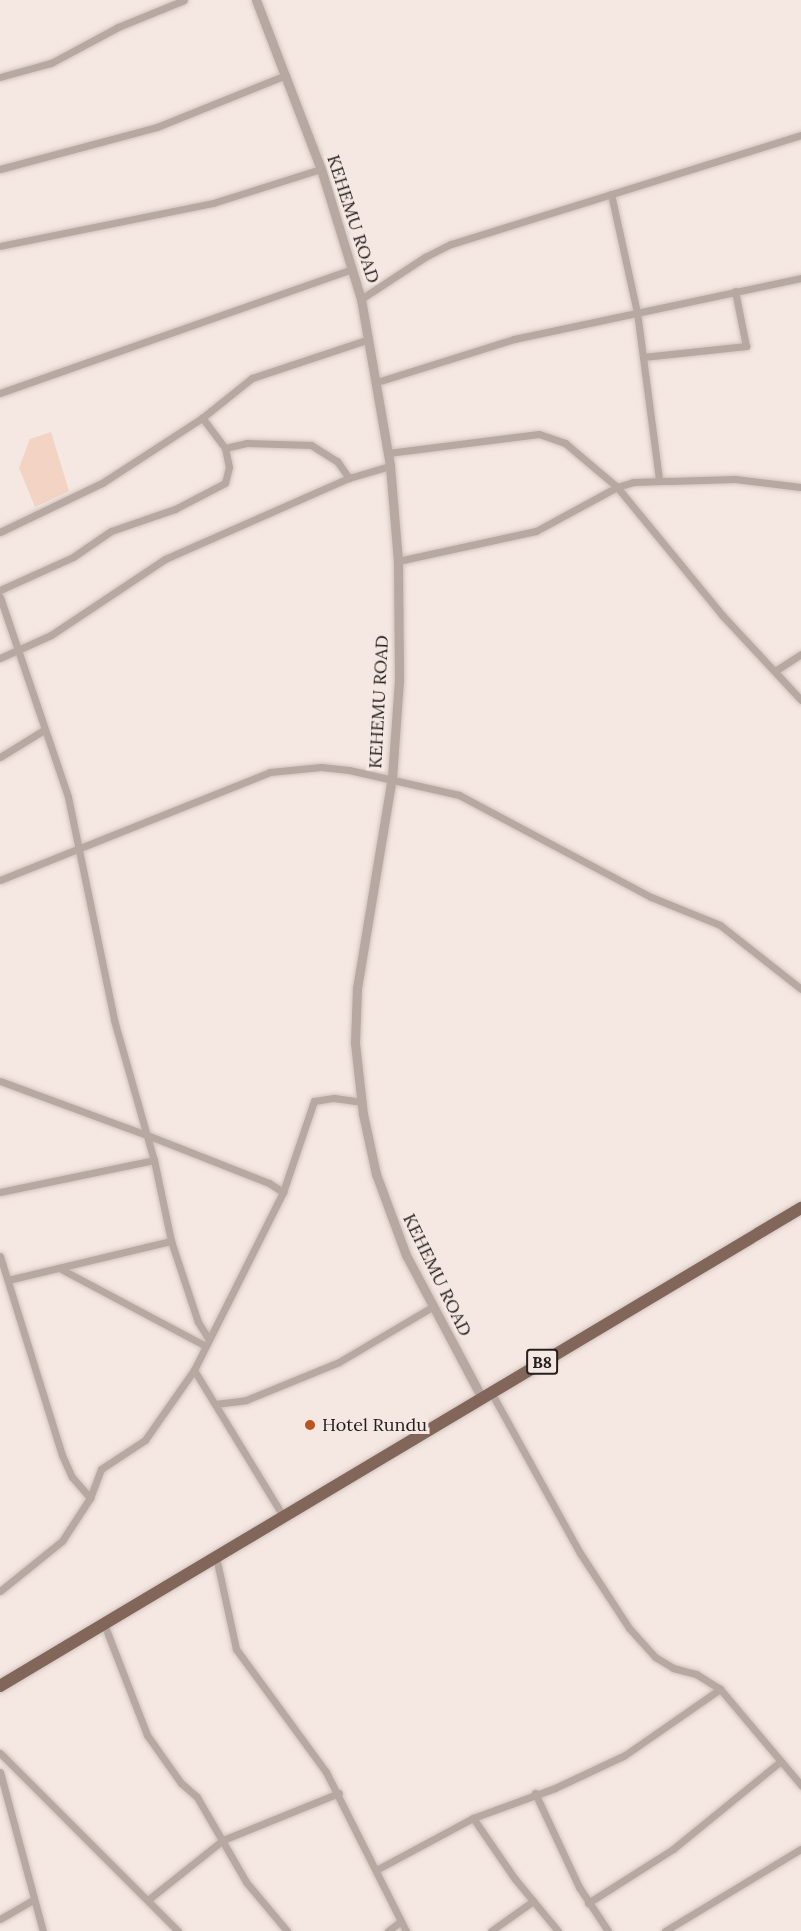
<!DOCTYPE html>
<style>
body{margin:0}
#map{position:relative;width:801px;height:1931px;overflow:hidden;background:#f5e7e1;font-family:Lora,serif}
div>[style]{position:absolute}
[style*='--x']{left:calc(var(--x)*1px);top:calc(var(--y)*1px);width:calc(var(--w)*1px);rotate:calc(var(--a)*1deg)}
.green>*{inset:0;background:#f3d3c4}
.roads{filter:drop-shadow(0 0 2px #d0c3be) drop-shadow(0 0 2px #d0c3be)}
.minor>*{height:7px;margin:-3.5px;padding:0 3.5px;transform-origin:3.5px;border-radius:3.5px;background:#b7a8a1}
.tertiary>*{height:9px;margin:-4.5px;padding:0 4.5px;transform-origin:4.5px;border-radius:4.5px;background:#b7a8a1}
.trunk>*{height:12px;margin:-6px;padding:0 6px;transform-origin:6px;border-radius:6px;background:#826659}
.dots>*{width:16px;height:16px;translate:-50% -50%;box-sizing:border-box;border:3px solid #f5e7e1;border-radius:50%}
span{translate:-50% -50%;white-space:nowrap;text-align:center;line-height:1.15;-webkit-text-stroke:6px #f5e7e1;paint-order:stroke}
.shield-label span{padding:2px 4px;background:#f5e7e1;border:2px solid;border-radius:4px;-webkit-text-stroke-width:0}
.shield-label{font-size:16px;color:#25201d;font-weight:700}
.street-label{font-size:18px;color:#25201d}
.poi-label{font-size:18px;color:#25201d}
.left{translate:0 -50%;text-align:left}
</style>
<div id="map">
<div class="green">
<div style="clip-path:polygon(51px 432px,69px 491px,35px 507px,19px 468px,30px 439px)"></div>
</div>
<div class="roads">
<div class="minor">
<div style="--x:0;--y:77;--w:53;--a:-15.4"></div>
<div style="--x:51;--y:63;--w:76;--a:-28.2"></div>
<div style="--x:118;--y:27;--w:71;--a:-22.2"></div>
<div style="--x:0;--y:169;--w:163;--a:-15"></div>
<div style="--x:157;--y:127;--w:139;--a:-22"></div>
<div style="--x:611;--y:194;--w:121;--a:77.6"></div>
<div style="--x:637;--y:312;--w:169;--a:82.5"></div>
<div style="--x:0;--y:246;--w:217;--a:-11.4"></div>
<div style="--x:213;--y:203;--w:113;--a:-17.5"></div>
<div style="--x:361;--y:299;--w:77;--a:-33.3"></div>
<div style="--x:425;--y:257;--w:29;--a:-27"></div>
<div style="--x:451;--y:244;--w:367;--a:-17.3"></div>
<div style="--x:643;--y:357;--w:104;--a:-6.1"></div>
<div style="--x:746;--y:346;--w:56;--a:-101.3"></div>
<div style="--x:377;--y:382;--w:144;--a:-17.4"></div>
<div style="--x:514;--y:339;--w:293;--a:-12"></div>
<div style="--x:0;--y:393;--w:373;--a:-19.4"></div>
<div style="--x:225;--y:448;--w:23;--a:-13"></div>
<div style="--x:247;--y:443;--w:64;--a:1.8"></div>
<div style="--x:311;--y:445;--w:31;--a:32"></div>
<div style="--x:337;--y:461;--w:21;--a:55"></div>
<div style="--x:388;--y:453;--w:152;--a:-7.2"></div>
<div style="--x:539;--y:434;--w:28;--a:19"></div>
<div style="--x:565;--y:443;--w:68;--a:40.2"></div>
<div style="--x:617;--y:487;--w:166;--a:50.6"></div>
<div style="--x:722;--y:615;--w:116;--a:47.1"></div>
<div style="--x:0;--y:532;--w:113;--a:-25.7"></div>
<div style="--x:102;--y:483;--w:119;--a:-33"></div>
<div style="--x:202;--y:418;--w:64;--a:-38.7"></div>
<div style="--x:252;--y:378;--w:123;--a:-18.4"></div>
<div style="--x:398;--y:561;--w:141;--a:-12.3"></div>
<div style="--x:536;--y:531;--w:92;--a:-28.5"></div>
<div style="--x:617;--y:487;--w:17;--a:-17"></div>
<div style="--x:633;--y:482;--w:102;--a:-1.7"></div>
<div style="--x:735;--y:479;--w:66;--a:6.9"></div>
<div style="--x:0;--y:590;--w:80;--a:-24.3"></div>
<div style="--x:73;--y:557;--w:46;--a:-34.4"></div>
<div style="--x:111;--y:531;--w:68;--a:-19"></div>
<div style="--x:175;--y:509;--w:56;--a:-27.5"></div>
<div style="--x:225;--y:483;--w:16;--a:-76"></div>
<div style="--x:229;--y:467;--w:19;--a:-102"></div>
<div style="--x:225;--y:448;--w:38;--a:-127"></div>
<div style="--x:0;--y:597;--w:211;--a:71.2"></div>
<div style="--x:68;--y:797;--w:228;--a:78.3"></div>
<div style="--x:114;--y:1020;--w:146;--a:74.1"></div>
<div style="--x:154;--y:1160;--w:83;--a:78.1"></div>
<div style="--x:171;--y:1241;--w:85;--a:71.6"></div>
<div style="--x:198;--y:1322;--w:19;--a:58"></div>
<div style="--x:0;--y:658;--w:56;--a:-24.3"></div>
<div style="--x:51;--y:635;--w:137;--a:-33.7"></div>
<div style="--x:165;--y:559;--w:201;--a:-23.8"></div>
<div style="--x:349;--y:478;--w:43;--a:-16.3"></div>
<div style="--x:775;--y:671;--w:31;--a:-33"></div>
<div style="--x:0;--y:757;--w:52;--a:-31.5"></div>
<div style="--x:0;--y:880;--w:291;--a:-21.8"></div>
<div style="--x:270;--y:772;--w:51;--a:-5.6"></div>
<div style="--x:321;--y:767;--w:28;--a:6"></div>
<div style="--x:349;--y:770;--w:113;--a:12.8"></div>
<div style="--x:459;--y:795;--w:217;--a:28"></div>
<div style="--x:651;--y:897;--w:74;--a:22.1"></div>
<div style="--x:720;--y:925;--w:103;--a:38.3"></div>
<div style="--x:0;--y:1081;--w:157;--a:20.2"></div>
<div style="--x:147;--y:1135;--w:131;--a:21.5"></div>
<div style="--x:269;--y:1183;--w:17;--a:33"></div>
<div style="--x:0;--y:1192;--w:157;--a:-11.7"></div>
<div style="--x:0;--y:1256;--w:208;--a:72.7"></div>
<div style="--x:62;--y:1455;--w:24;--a:66"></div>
<div style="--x:72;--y:1477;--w:28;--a:49"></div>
<div style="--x:59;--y:1268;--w:164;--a:28"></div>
<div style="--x:8;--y:1280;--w:168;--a:-13.5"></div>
<div style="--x:194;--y:1370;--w:171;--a:58.6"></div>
<div style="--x:491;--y:1392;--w:184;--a:61.1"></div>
<div style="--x:580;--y:1553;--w:90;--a:56.8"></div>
<div style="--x:629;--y:1628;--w:39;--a:48"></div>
<div style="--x:655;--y:1657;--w:21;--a:31"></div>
<div style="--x:673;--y:1668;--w:24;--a:15"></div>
<div style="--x:696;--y:1674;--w:28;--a:32"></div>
<div style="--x:720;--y:1689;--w:126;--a:49.8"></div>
<div style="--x:215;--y:1404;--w:31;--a:-7"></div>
<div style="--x:246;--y:1400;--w:100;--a:-22.2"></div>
<div style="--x:339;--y:1362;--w:108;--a:-30.6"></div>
<div style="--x:216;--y:1557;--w:94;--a:77.7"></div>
<div style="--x:236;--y:1649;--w:152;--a:53.8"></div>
<div style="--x:326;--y:1772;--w:178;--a:63.3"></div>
<div style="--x:0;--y:1591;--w:80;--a:-38.9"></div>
<div style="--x:62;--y:1541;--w:51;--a:-56.9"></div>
<div style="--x:90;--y:1498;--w:31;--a:-69"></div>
<div style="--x:101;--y:1469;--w:53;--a:-33.4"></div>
<div style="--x:145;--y:1440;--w:85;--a:-55"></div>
<div style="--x:194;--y:1370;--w:199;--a:-63.4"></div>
<div style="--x:283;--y:1192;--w:96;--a:-71.2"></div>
<div style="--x:314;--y:1101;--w:20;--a:-9"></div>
<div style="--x:334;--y:1098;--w:27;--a:8"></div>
<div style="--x:104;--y:1624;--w:119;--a:68.8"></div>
<div style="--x:147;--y:1735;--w:59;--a:54.7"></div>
<div style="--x:181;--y:1783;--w:21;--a:41"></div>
<div style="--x:197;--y:1797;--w:98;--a:60"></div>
<div style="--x:246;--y:1882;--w:64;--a:50.1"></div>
<div style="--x:0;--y:1753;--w:252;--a:45"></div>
<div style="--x:0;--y:1772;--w:165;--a:74.9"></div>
<div style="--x:535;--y:1793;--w:104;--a:64.9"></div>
<div style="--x:579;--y:1887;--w:53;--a:56.6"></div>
<div style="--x:473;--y:1818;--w:74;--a:55.5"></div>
<div style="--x:515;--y:1879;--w:67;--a:50.4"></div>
<div style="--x:376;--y:1870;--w:110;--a:-28.2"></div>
<div style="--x:473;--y:1818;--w:87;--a:-20.1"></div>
<div style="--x:555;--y:1788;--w:77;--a:-25.2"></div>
<div style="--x:625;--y:1755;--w:116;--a:-34.8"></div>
<div style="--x:149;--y:1899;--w:95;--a:-38.6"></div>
<div style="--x:223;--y:1840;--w:125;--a:-22.1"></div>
<div style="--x:588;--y:1903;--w:101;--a:-32.4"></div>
<div style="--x:673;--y:1849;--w:139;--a:-39.2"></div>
<div style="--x:0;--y:1919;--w:39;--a:-30"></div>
<div style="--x:388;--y:1931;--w:16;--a:-38"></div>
<div style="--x:491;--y:1931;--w:52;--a:-35.5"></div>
<div style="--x:665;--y:1931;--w:159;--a:-31.1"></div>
</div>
<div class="tertiary">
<div style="--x:256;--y:0;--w:181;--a:69"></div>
<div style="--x:321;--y:169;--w:136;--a:72.9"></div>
<div style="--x:361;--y:299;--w:169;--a:80.1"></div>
<div style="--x:390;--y:466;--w:96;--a:85.2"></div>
<div style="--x:398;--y:562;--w:118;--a:89.5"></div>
<div style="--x:399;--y:680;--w:97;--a:94.1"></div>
<div style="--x:392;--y:777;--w:214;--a:99.4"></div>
<div style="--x:357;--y:988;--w:55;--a:92.1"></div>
<div style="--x:355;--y:1043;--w:71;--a:83.6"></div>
<div style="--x:363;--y:1114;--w:61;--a:77.8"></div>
<div style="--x:376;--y:1174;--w:86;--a:69.7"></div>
<div style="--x:406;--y:1255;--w:162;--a:62"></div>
</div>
<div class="trunk">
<div style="--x:0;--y:1686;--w:933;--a:-30.83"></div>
</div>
</div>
<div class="dots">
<div style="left:310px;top:1425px;background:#b95520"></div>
</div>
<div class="shield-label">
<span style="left:542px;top:1362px">B8</span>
</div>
<div class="street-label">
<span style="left:353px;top:219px;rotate:72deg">KEHEMU ROAD</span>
<span style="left:379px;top:702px;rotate:-87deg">KEHEMU ROAD</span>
<span style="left:437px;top:1275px;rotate:64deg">KEHEMU ROAD</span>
</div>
<div class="poi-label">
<span class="left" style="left:322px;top:1425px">Hotel Rundu</span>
</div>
</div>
